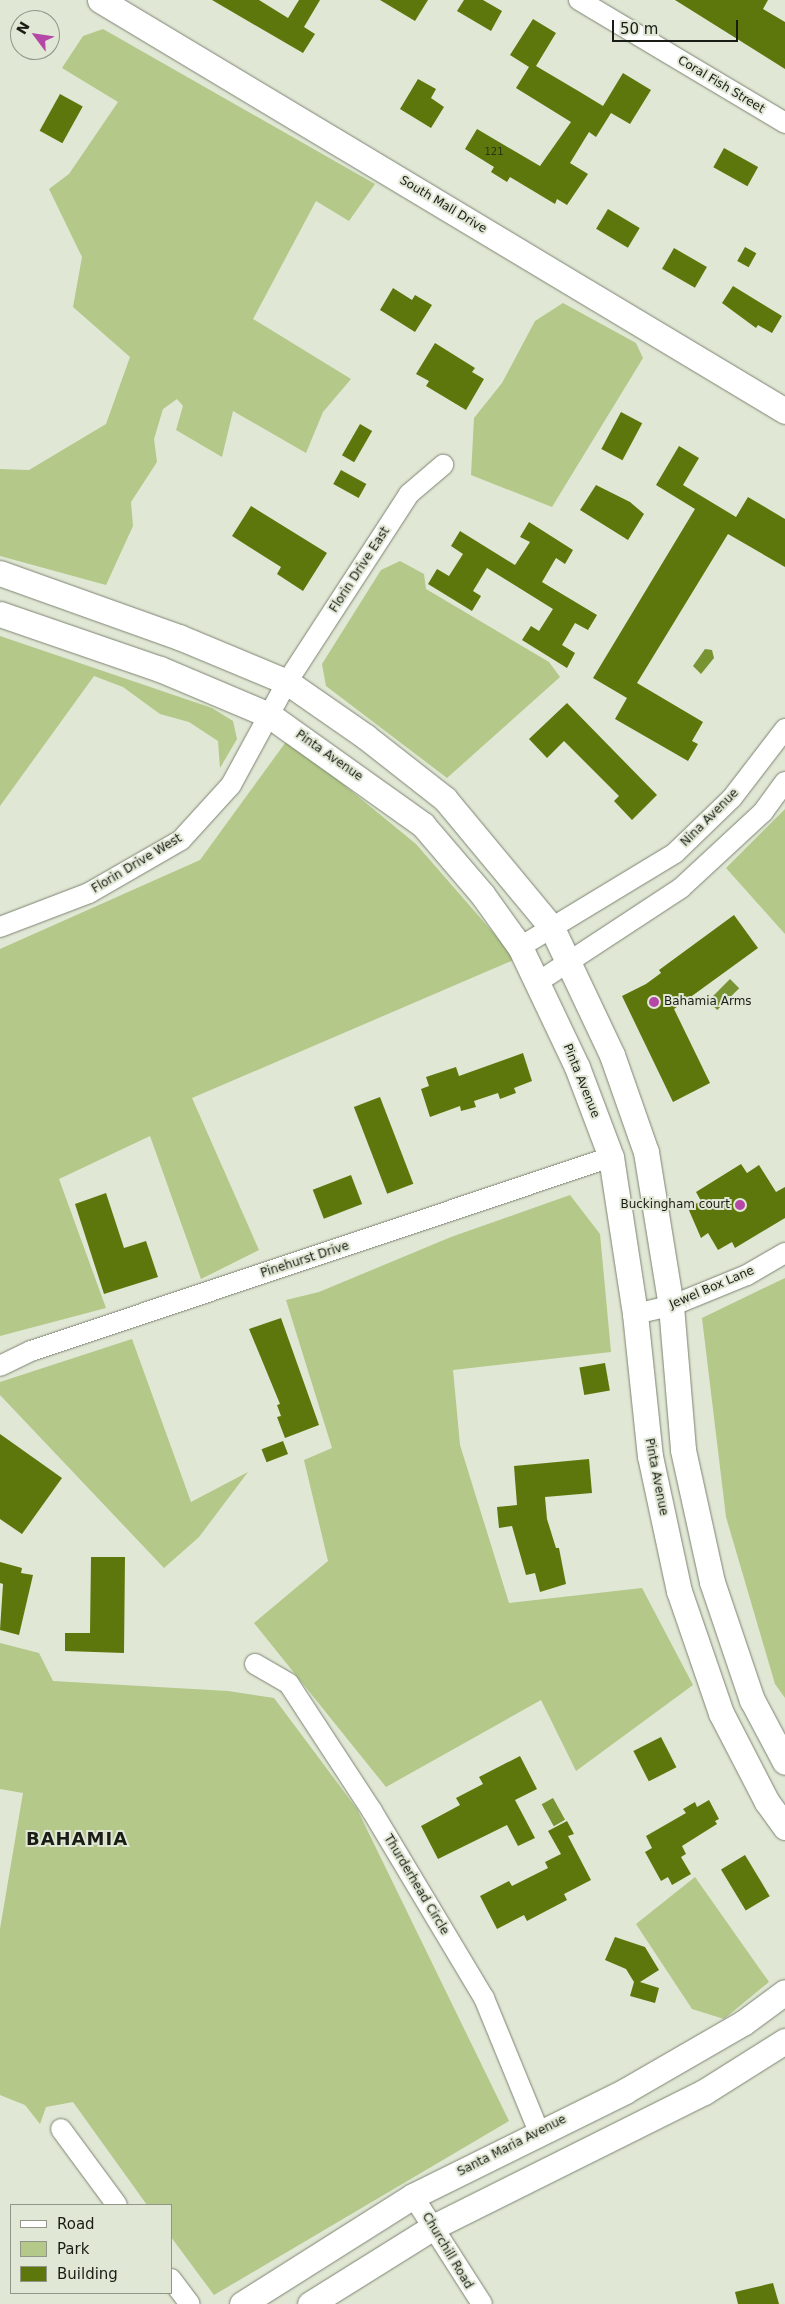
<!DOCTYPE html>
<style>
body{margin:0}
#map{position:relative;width:785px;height:2304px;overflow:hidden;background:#e0e7d4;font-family:"DejaVu Sans",sans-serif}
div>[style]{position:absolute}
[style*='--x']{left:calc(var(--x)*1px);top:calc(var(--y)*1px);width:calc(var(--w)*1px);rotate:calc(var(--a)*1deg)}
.green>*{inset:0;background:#b3c889}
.water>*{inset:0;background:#779332;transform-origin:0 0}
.building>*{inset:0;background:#5e770d;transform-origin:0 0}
.roads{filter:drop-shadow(0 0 1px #7d8372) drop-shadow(0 0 1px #7d8372)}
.minor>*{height:20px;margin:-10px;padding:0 10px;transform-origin:10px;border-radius:10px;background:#fff}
.tertiary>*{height:25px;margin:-12.5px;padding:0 12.5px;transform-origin:12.5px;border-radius:12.5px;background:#fff}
.dots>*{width:14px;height:14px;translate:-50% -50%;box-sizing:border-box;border:2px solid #e0e7d4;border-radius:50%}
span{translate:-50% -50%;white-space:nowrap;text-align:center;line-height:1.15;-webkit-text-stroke:4px #e0e7d4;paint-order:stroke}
.number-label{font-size:10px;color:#2b3414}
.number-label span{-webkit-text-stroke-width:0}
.street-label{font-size:12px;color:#1a1d16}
.poi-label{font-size:12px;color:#1a1d16}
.left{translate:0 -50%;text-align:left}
.right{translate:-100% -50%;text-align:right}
.district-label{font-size:18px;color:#1a1d16;font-weight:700;letter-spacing:1px}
.legend{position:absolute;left:10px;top:2204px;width:162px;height:90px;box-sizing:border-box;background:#e0e7d4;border:1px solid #919688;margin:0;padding:6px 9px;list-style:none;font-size:15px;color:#1a1d16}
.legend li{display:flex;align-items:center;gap:10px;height:25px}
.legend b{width:25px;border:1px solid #919688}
.north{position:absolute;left:10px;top:10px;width:50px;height:50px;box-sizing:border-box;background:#e0e7d4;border:1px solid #919688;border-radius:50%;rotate:301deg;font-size:14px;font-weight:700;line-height:20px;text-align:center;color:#1a1d16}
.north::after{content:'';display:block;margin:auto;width:18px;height:22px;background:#b547a6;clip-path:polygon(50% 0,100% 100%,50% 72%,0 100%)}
.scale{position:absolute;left:612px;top:20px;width:126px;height:22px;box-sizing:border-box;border:2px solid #1a1d16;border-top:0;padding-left:6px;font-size:15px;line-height:18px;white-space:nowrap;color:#1a1d16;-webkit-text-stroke:4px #e0e7d4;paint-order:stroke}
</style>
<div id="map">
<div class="green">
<div style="clip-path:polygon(103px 29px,375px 184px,349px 221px,316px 201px,253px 319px,351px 379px,323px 412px,306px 453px,233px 411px,222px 457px,176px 430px,183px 406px,177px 399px,163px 409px,154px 439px,157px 462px,131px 502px,133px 526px,106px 585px,0 556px,0 469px,29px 470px,106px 424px,130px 357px,73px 307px,82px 257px,49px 189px,69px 174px,118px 102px,62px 68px,83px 36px)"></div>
<div style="clip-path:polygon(563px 303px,636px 343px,643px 358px,552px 507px,471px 475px,474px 418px,502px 383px,535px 321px)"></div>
<div style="clip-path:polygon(400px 561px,424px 574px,426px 589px,549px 662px,560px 677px,447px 778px,326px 686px,322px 664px,381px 570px)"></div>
<div style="clip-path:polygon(0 636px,212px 708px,233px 721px,237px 739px,220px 768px,218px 741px,189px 722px,160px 714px,123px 687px,94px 676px,0 806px)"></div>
<div style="clip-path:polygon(288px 739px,416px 844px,516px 959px,192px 1098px,259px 1250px,201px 1279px,150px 1136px,59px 1179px,106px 1308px,0 1336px,0 949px,200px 860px)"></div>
<div style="clip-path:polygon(785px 809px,785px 934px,726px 868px)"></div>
<div style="clip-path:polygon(570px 1195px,600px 1234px,611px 1352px,453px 1370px,460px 1445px,509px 1603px,642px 1588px,693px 1685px,576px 1771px,541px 1700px,386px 1787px,254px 1623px,328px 1561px,304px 1460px,332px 1448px,286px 1300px,319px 1292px,451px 1237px)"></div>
<div style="clip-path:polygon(785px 1278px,785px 1698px,775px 1684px,726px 1517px,702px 1318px)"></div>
<div style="clip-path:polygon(132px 1339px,191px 1502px,248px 1472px,199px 1537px,164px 1568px,0 1395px,0 1382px)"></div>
<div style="clip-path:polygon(0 1643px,39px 1653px,53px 1681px,228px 1691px,274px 1698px,357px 1809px,509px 2121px,214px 2295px,171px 2237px,171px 2205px,147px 2205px,73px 2102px,46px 2107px,40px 2124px,25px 2105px,0 2095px,0 1929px,23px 1793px,0 1789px)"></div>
<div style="clip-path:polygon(695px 1877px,769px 1982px,724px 2019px,692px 2009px,636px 1924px)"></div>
</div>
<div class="water">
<div style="clip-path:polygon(705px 649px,712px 650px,714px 658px,701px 674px,693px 666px)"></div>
<div style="left:730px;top:979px;width:13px;height:31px;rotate:45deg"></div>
<div style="left:553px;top:1798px;width:25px;height:13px;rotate:61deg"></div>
</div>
<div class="building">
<div style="clip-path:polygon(212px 0,259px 0,288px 18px,299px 0,320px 0,304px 27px,315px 34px,303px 53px)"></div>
<div style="clip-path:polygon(380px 0,428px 0,415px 21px)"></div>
<div style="clip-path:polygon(464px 0,483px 0,502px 11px,491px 31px,457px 11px)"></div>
<div style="clip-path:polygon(675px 0,768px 0,763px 9px,785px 22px,785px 69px)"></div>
<div style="clip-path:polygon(533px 19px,556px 33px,536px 66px,580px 92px,603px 106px,623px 73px,651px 90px,630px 124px,611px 113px,596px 137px,589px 132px,570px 163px,588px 174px,567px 205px,557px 199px,555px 204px,510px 177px,507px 182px,491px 172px,494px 167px,465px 149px,477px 129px,540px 166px,571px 122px,516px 88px,529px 67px,510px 55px)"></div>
<div style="clip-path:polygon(418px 79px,436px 89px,431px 98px,444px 107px,431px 128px,400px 109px)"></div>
<div style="left:60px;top:94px;width:26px;height:42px;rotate:29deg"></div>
<div style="left:724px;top:148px;width:39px;height:22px;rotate:29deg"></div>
<div style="left:608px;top:209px;width:37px;height:23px;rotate:31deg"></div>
<div style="left:745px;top:247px;width:13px;height:16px;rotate:29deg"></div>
<div style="left:674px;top:248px;width:38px;height:24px;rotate:30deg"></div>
<div style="clip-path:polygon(733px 286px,782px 316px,772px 333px,758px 325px,756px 328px,722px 303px)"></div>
<div style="clip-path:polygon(393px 288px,412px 300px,415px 295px,432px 305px,415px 332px,380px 310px)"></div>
<div style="clip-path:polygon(435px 343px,475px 368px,472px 372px,484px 379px,466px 410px,426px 386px,429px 381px,416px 374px)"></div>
<div style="left:621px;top:412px;width:24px;height:42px;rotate:28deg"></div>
<div style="left:360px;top:424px;width:14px;height:36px;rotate:30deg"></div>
<div style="clip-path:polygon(679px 446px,699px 458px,683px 485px,736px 517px,748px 497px,785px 519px,785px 567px,728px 534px,637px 683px,703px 722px,692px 741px,698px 744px,688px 761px,615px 719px,627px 698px,593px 678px,695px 509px,656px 485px)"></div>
<div style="left:341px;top:470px;width:29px;height:16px;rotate:29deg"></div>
<div style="clip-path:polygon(596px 485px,630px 502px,644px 514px,628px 540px,580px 510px)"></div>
<div style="clip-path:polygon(251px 506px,327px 553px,303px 591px,277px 574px,281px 567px,232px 536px)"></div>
<div style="clip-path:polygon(529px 522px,573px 550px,565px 564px,556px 558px,542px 582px,597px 615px,588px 630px,575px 623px,562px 645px,575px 653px,567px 668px,522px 640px,531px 626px,539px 631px,553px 609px,487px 568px,473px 591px,481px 596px,472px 611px,428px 584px,437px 569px,449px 576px,463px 554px,451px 546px,460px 531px,515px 565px,530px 542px,520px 537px)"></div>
<div style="clip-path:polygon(567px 703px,657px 795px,632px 820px,614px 801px,619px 796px,564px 741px,547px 758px,529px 739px)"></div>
<div style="clip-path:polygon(734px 915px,758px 948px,674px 1009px,710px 1083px,673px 1102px,622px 996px,646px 984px,661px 973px,659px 970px)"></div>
<div style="clip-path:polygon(523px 1053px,532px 1081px,514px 1088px,516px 1093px,500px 1099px,498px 1093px,474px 1101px,476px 1107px,461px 1111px,460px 1106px,430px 1117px,421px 1089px,429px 1086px,426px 1077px,456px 1067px,459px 1076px)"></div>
<div style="left:380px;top:1097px;width:93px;height:28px;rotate:69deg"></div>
<div style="clip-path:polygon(741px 1164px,747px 1173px,759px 1165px,776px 1192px,785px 1187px,785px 1218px,735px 1248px,732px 1242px,718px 1250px,708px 1233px,701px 1238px,688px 1208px,701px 1201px,696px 1192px)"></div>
<div style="left:351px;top:1175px;width:31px;height:41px;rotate:69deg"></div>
<div style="clip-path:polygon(106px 1193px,124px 1248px,146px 1241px,158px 1277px,104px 1294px,75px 1204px)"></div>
<div style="clip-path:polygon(281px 1318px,319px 1425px,285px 1438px,277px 1417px,281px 1416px,277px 1405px,280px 1404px,249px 1329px)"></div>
<div style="left:605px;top:1363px;width:28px;height:26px;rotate:80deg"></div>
<div style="clip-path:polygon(0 1434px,62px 1478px,22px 1534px,0 1519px)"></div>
<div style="left:283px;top:1441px;width:14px;height:23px;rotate:69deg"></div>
<div style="clip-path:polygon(589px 1459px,592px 1493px,545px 1497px,547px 1519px,556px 1548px,559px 1548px,566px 1584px,540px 1592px,535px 1573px,526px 1575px,512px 1526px,499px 1528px,497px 1507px,517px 1505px,514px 1466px)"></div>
<div style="clip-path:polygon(91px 1557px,125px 1557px,124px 1653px,65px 1651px,65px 1633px,90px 1633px)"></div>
<div style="clip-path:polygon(0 1562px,22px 1568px,21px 1573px,33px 1575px,19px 1635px,0 1630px,3px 1584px,0 1583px)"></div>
<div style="left:661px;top:1737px;width:34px;height:31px;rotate:63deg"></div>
<div style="clip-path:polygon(520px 1756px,537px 1789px,515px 1800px,535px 1838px,518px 1846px,507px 1825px,438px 1859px,421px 1826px,460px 1805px,456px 1798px,483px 1784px,479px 1777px)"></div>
<div style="clip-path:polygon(709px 1800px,719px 1819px,715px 1821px,717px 1824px,682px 1846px,686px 1854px,681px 1857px,691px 1874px,672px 1885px,668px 1877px,661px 1881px,645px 1852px,652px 1848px,646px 1836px,686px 1813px,683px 1809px,695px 1802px,697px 1807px)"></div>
<div style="clip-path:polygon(567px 1821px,574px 1834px,568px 1836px,591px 1880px,564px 1894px,567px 1900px,527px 1921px,524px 1915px,497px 1929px,480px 1896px,509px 1881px,512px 1886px,548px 1868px,545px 1862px,561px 1854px,548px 1831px)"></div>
<div style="left:745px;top:1855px;width:48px;height:28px;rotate:59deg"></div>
<div style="clip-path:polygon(615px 1937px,645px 1947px,659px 1970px,640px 1982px,659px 1988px,655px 2003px,630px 1996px,634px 1982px,626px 1969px,605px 1960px)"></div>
<div style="clip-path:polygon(773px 2283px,779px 2304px,738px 2304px,735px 2292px)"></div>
</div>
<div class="roads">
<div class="minor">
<div style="--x:579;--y:0;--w:240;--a:30.8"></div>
<div style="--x:0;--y:927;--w:95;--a:-20.9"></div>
<div style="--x:89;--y:893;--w:106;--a:-29.9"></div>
<div style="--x:181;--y:840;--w:74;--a:-47.7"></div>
<div style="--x:231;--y:785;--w:117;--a:-61.5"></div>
<div style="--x:287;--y:682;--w:224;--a:-57"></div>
<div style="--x:409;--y:494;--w:45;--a:-40.5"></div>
<div style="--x:520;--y:947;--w:181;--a:-31.2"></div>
<div style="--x:675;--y:853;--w:79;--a:-44"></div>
<div style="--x:732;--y:798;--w:87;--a:-52.5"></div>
<div style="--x:538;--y:982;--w:171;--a:-33.3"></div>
<div style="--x:681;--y:888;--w:112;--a:-42.8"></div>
<div style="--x:763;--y:812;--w:37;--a:-54"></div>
<div style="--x:635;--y:1314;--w:37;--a:-13"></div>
<div style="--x:671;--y:1306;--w:82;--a:-22.2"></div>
<div style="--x:747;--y:1275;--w:44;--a:-30.1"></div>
<div style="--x:0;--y:1366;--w:34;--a:-26"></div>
<div style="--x:31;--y:1351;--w:612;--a:-18.49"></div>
<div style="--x:255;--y:1664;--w:39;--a:30"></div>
<div style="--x:289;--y:1684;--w:152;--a:56.8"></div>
<div style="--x:372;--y:1811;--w:218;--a:59.1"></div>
<div style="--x:484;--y:1998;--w:145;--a:67.7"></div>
<div style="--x:61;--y:2129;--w:94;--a:53.6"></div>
<div style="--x:413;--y:2196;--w:128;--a:57.4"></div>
<div style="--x:171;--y:2279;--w:31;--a:53"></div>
</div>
<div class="tertiary">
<div style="--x:100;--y:0;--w:799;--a:30.96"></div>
<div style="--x:0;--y:573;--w:190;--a:19.7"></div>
<div style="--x:179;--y:637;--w:117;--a:22.6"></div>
<div style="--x:287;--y:682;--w:96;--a:34.8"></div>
<div style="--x:366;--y:737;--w:100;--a:38.1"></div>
<div style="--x:445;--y:799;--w:168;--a:50.3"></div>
<div style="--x:552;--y:928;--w:140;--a:64.7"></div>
<div style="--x:612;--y:1055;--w:103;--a:70.7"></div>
<div style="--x:646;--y:1152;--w:156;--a:80.8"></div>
<div style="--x:671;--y:1306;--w:144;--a:85.2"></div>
<div style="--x:683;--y:1450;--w:135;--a:77.6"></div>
<div style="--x:712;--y:1582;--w:125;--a:71.3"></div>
<div style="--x:752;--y:1700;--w:70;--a:62"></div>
<div style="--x:0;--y:614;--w:169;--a:19"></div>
<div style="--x:160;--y:669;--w:118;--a:22.9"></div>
<div style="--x:269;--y:715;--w:189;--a:35.5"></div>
<div style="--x:423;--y:825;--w:91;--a:49.5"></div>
<div style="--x:482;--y:894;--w:65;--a:54.4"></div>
<div style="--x:520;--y:947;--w:133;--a:64.6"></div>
<div style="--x:577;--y:1067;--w:96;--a:69.3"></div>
<div style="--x:611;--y:1157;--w:159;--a:81.3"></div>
<div style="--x:635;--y:1314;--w:143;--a:84"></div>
<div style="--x:650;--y:1456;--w:138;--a:77.9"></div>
<div style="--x:679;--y:1591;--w:129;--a:71"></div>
<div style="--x:721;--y:1713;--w:100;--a:62.7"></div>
<div style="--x:767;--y:1802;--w:31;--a:54"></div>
<div style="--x:242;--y:2304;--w:202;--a:-32.3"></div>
<div style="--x:413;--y:2196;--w:237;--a:-26.3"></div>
<div style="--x:625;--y:2091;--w:136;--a:-30"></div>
<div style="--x:743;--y:2023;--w:52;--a:-36.4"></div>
<div style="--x:310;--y:2304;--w:145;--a:-32"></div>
<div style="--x:433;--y:2227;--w:303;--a:-26.5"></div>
<div style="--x:704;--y:2092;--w:96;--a:-32.2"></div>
</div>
</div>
<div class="dots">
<div style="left:654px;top:1002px;background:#b547a6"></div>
<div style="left:740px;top:1205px;background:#b547a6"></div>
</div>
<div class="number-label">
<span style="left:494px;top:152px">121</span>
</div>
<div class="street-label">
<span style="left:721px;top:85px;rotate:31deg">Coral Fish Street</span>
<span style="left:443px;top:205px;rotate:31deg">South Mall Drive</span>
<span style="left:360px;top:570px;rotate:-57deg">Florin Drive East</span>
<span style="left:329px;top:756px;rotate:35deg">Pinta Avenue</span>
<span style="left:710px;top:818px;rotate:-45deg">Nina Avenue</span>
<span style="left:137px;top:864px;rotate:-31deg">Florin Drive West</span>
<span style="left:581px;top:1081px;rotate:68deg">Pinta Avenue</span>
<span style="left:305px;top:1260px;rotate:-18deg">Pinehurst Drive</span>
<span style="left:712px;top:1288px;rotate:-23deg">Jewel Box Lane</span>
<span style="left:656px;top:1477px;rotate:79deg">Pinta Avenue</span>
<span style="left:416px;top:1885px;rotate:59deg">Thurderhead Circle</span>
<span style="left:512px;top:2146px;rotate:-27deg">Santa Maria Avenue</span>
<span style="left:447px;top:2251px;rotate:59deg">Churchill Road</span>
</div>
<div class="poi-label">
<span class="left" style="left:664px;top:1002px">Bahamia Arms</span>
<span class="right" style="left:730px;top:1205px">Buckingham court</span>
</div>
<div class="district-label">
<span style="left:77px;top:1839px">BAHAMIA</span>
</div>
<ul class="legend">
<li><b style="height:6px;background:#fff"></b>Road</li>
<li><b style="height:14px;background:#b3c889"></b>Park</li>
<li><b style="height:14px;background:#5e770d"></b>Building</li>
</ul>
<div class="north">N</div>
<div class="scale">50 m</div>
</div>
